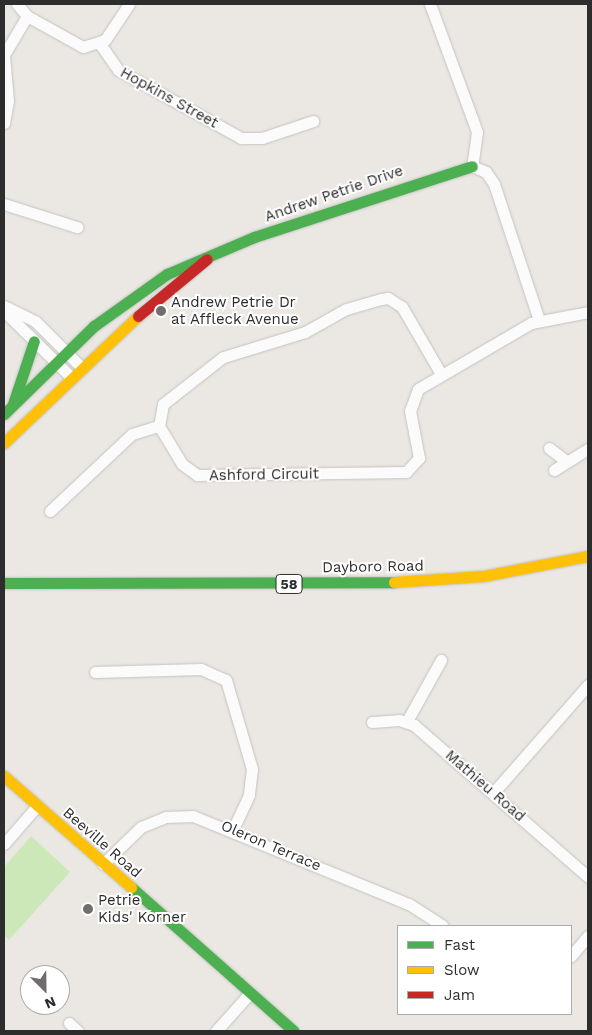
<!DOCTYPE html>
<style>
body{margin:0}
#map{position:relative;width:592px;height:1035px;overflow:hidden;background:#ebe7e2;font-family:"Work Sans",sans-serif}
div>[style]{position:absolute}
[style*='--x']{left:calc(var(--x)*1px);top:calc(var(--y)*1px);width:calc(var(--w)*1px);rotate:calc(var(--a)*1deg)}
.green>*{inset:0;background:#cce8b9}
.roads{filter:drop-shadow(0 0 1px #c4c3c3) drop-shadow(0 0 1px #c4c3c3)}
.street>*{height:11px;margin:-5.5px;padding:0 5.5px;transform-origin:5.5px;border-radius:5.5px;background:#fcfbfb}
.fast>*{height:11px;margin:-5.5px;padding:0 5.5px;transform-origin:5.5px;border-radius:5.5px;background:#4caf50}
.slow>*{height:11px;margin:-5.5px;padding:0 5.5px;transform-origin:5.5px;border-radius:5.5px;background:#ffc107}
.jam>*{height:11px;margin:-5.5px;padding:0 5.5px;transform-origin:5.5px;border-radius:5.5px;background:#c62828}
.dots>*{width:14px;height:14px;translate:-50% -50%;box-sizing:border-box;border:2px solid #fff;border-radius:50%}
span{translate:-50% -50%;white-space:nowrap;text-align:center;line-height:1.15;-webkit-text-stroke:4px #fff;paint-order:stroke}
.shield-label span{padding:1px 4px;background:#fff;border:1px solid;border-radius:4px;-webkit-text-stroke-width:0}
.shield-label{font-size:14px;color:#2d2d2d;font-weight:700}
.street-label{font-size:15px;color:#2d2d2d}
.poi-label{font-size:15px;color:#2d2d2d}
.left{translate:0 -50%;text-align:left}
.frame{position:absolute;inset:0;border:5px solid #2d2d2d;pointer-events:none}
.legend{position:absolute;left:397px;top:925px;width:175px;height:90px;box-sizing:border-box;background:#fff;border:1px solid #ababab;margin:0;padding:6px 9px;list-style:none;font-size:15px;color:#2d2d2d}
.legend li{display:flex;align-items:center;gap:10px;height:25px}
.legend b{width:25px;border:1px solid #ababab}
.north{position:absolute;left:20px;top:965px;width:50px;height:50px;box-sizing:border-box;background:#fff;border:1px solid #ababab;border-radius:50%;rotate:157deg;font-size:14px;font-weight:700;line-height:20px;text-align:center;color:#2d2d2d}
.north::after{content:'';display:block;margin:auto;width:18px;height:22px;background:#706e6c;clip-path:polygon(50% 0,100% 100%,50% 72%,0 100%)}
</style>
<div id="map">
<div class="green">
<div style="clip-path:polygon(31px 836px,70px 872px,9px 940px,4px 935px,4px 867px)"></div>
</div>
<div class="roads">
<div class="street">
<div style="--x:17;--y:4;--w:16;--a:50"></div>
<div style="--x:27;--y:16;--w:64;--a:29"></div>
<div style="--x:83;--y:47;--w:23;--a:-18"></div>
<div style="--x:105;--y:40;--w:43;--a:-56.3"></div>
<div style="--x:430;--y:4;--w:136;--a:69.8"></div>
<div style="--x:477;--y:132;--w:34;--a:98"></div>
<div style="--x:472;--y:166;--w:15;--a:23"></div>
<div style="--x:486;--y:172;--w:14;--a:56"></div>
<div style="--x:494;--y:184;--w:143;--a:71.7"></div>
<div style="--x:100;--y:44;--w:32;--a:55"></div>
<div style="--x:118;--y:70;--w:141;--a:28.9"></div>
<div style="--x:241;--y:138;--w:21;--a:0"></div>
<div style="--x:262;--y:138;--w:54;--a:-18.4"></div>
<div style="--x:4;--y:123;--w:22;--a:-80"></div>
<div style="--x:8;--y:101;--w:46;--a:-95"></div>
<div style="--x:4;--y:55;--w:45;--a:-59.5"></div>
<div style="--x:4;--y:204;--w:77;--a:17.5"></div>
<div style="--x:4;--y:306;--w:34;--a:26"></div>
<div style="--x:35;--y:321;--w:65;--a:45"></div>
<div style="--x:4;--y:311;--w:94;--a:44.6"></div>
<div style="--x:441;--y:374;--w:78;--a:-120.2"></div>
<div style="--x:402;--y:307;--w:17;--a:-147"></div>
<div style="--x:388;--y:298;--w:7;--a:172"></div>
<div style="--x:381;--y:299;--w:36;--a:164"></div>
<div style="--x:346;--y:309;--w:47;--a:150.7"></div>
<div style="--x:305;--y:332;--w:86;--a:163"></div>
<div style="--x:223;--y:357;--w:76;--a:141.9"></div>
<div style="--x:163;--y:404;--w:22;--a:100"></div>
<div style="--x:159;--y:426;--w:44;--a:58.8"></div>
<div style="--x:182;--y:464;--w:19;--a:36"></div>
<div style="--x:197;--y:475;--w:209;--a:-0.8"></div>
<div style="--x:406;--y:472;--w:19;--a:-47"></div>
<div style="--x:419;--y:458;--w:48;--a:-100.8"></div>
<div style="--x:410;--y:411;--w:23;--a:-70"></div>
<div style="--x:418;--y:389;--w:131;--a:-30.3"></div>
<div style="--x:531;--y:323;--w:58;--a:-10.9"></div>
<div style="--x:549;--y:448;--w:20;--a:37"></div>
<div style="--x:554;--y:470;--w:40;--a:-32"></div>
<div style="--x:50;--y:511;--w:112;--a:-43.2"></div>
<div style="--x:132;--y:434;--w:28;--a:-17"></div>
<div style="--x:95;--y:672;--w:106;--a:-1.6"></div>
<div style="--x:201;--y:669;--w:27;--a:24"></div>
<div style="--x:226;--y:680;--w:93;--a:73.7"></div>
<div style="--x:252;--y:769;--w:26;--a:97"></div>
<div style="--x:249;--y:795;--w:38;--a:115"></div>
<div style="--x:407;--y:721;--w:70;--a:-60.9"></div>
<div style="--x:372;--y:722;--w:27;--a:-4"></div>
<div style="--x:399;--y:720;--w:16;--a:18"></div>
<div style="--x:414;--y:725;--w:231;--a:41.1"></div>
<div style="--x:493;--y:793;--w:144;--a:-48.7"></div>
<div style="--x:4;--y:844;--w:50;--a:-49"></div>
<div style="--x:103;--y:864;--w:53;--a:-44.2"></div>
<div style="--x:141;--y:827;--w:27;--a:-22"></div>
<div style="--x:166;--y:817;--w:27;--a:-2"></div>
<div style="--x:193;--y:816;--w:233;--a:22.2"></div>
<div style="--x:409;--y:904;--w:40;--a:32.9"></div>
<div style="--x:571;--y:956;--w:26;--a:-50"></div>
<div style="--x:69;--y:1023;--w:12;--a:42"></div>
<div style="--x:216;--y:1031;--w:51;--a:-48.2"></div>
</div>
<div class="fast">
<div style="--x:13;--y:404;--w:66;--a:-71.6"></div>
<div style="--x:4;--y:414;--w:126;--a:-44.4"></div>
<div style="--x:94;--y:326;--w:90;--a:-35.5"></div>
<div style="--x:167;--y:274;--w:95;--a:-23"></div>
<div style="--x:254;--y:237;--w:229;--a:-18"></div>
<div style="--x:4;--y:583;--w:390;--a:-0.1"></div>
<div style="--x:131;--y:887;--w:217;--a:41.5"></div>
</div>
<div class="slow">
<div style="--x:4;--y:443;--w:185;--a:-43.5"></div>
<div style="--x:394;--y:582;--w:89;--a:-3.9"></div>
<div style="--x:483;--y:576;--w:107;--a:-10.8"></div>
<div style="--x:4;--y:776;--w:169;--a:41.2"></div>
</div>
<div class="jam">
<div style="--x:138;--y:316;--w:89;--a:-39.6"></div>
</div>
</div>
<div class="dots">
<div style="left:161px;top:311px;background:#706e6c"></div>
<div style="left:88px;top:909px;background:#706e6c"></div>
</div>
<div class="shield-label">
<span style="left:289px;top:584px">58</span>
</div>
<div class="street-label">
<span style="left:169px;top:98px;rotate:29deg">Hopkins Street</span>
<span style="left:334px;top:194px;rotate:-19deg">Andrew Petrie Drive</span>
<span style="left:264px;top:475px;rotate:-1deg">Ashford Circuit</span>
<span style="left:373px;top:567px;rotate:-1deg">Dayboro Road</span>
<span style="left:485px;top:786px;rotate:41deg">Mathieu Road</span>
<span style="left:102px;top:843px;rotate:41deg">Beeville Road</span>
<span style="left:271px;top:846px;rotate:23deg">Oleron Terrace</span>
</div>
<div class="poi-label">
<span class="left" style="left:171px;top:311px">Andrew Petrie Dr<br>at Affleck Avenue</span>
<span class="left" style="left:98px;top:909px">Petrie<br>Kids' Korner</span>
</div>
<div class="frame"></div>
<ul class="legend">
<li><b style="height:6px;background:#4caf50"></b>Fast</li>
<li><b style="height:6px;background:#ffc107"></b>Slow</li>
<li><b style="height:6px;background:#c62828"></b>Jam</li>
</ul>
<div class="north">N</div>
</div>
